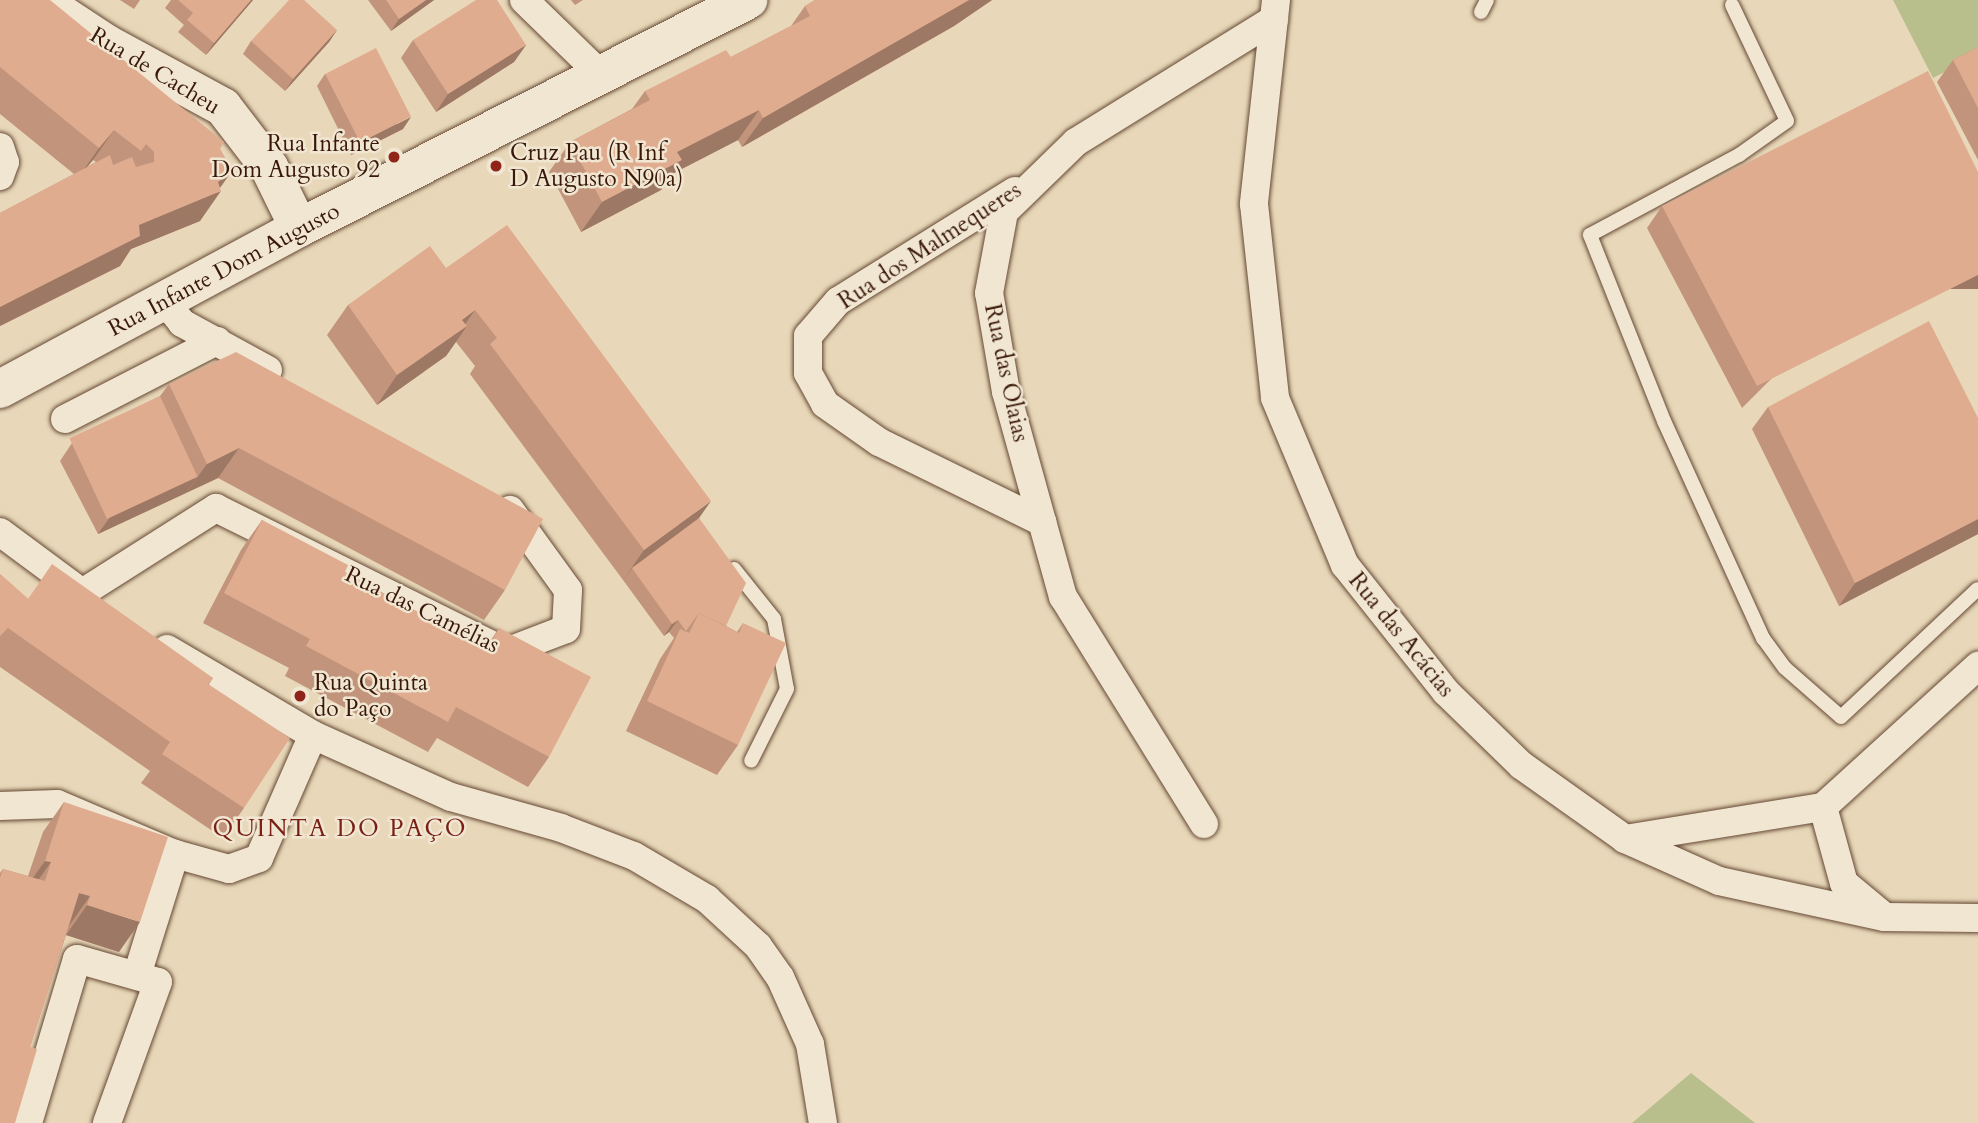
<!DOCTYPE html>
<meta charset="utf-8">
<style>
body{margin:0}
#map{position:relative;width:1978px;height:1123px;overflow:hidden;background:#e8d8b9;font-family:Cardo,serif}
div>[style]{position:absolute}
[style*='--x']{left:calc(var(--x)*1px);top:calc(var(--y)*1px);width:calc(var(--w)*1px);rotate:calc(var(--a)*1deg)}
.green>*{inset:0;background:#b9be8d}
.roads{filter:drop-shadow(0 0 2px #664834) drop-shadow(0 0 2px #664834)}
.lane>*{height:14px;margin:-7px;padding:0 7px;transform-origin:7px;border-radius:7px;background:#f0e6d2}
.street>*{height:28px;margin:-14px;padding:0 14px;transform-origin:14px;border-radius:14px;background:#f0e6d2}
.secondary>*{height:38px;margin:-19px;padding:0 19px;transform-origin:19px;border-radius:19px;background:#f0e6d2}
.wall>*{inset:0;background:#c1947b}
.shaded-wall>*{inset:0;background:#9d7864;transform-origin:0 0}
.building>*{inset:0;background:#e0ac8f;transform-origin:0 0}
.dots>*{width:19px;height:19px;translate:-50% -50%;box-sizing:border-box;border:4px solid #f0e6d2;border-radius:50%}
span{translate:-50% -50%;white-space:nowrap;text-align:center;line-height:1.15;-webkit-text-stroke:5px #f0e6d2;paint-order:stroke}
.street-label{font-size:23px;color:#3a1808}
.poi-label{font-size:23px;color:#3a1808}
.right{translate:-100% -50%;text-align:right}
.left{translate:0 -50%;text-align:left}
.neighbourhood-label{font-size:24px;color:#7a1f14;letter-spacing:2px}
</style>
<div id="map">
<div class="green">
<div style="clip-path:polygon(1893px 0,1978px 0,1978px 55px,1933px 78px)"></div>
<div style="clip-path:polygon(1691px 1073px,1755px 1123px,1632px 1123px)"></div>
</div>
<div class="roads">
<div class="lane">
<div style="--x:1732;--y:5;--w:128;--a:64.6"></div>
<div style="--x:1787;--y:121;--w:59;--a:144.7"></div>
<div style="--x:1739;--y:155;--w:169;--a:151.8"></div>
<div style="--x:1590;--y:235;--w:200;--a:68.3"></div>
<div style="--x:1664;--y:421;--w:239;--a:65.5"></div>
<div style="--x:1763;--y:638;--w:37;--a:54"></div>
<div style="--x:1785;--y:668;--w:74;--a:41.2"></div>
<div style="--x:1841;--y:717;--w:187;--a:-43.1"></div>
<div style="--x:1481;--y:12;--w:13;--a:-63"></div>
<div style="--x:734;--y:569;--w:64;--a:51.3"></div>
<div style="--x:774;--y:619;--w:71;--a:79.5"></div>
<div style="--x:787;--y:689;--w:80;--a:116.6"></div>
</div>
<div class="street">
<div style="--x:524;--y:0;--w:107;--a:44.2"></div>
<div style="--x:1276;--y:0;--w:205;--a:96.2"></div>
<div style="--x:1254;--y:204;--w:195;--a:83.8"></div>
<div style="--x:1275;--y:398;--w:181;--a:67.3"></div>
<div style="--x:1345;--y:565;--w:162;--a:51.5"></div>
<div style="--x:1446;--y:692;--w:105;--a:44.2"></div>
<div style="--x:1521;--y:765;--w:128;--a:35.4"></div>
<div style="--x:1625;--y:839;--w:103;--a:24.1"></div>
<div style="--x:1719;--y:881;--w:169;--a:12.3"></div>
<div style="--x:1884;--y:917;--w:94;--a:0.6"></div>
<div style="--x:0;--y:147;--w:16;--a:72"></div>
<div style="--x:5;--y:162;--w:15;--a:110"></div>
<div style="--x:1015;--y:191;--w:208;--a:148.1"></div>
<div style="--x:838;--y:301;--w:46;--a:130.6"></div>
<div style="--x:808;--y:336;--w:37;--a:90"></div>
<div style="--x:808;--y:373;--w:35;--a:61"></div>
<div style="--x:825;--y:404;--w:66;--a:35.1"></div>
<div style="--x:879;--y:442;--w:182;--a:26.1"></div>
<div style="--x:166;--y:303;--w:26;--a:51"></div>
<div style="--x:182;--y:323;--w:98;--a:28.7"></div>
<div style="--x:65;--y:419;--w:171;--a:-27.2"></div>
<div style="--x:0;--y:532;--w:97;--a:36.6"></div>
<div style="--x:82;--y:593;--w:159;--a:-32.4"></div>
<div style="--x:216;--y:508;--w:324;--a:26.4"></div>
<div style="--x:506;--y:652;--w:64;--a:-21"></div>
<div style="--x:566;--y:629;--w:39;--a:-87"></div>
<div style="--x:568;--y:590;--w:99;--a:-125.9"></div>
<div style="--x:167;--y:649;--w:169;--a:30.5"></div>
<div style="--x:313;--y:735;--w:151;--a:24.2"></div>
<div style="--x:451;--y:797;--w:114;--a:15.7"></div>
<div style="--x:561;--y:828;--w:78;--a:21"></div>
<div style="--x:634;--y:856;--w:85;--a:30.5"></div>
<div style="--x:707;--y:899;--w:69;--a:42.7"></div>
<div style="--x:758;--y:946;--w:38;--a:55"></div>
<div style="--x:780;--y:977;--w:73;--a:65.9"></div>
<div style="--x:810;--y:1044;--w:80;--a:80.7"></div>
<div style="--x:0;--y:806;--w:57;--a:-2"></div>
<div style="--x:57;--y:804;--w:128;--a:23"></div>
<div style="--x:175;--y:854;--w:56;--a:15.5"></div>
<div style="--x:229;--y:869;--w:32;--a:-20"></div>
<div style="--x:259;--y:858;--w:134;--a:-66.3"></div>
<div style="--x:1823;--y:807;--w:79;--a:74.6"></div>
<div style="--x:1844;--y:883;--w:47;--a:39.8"></div>
<div style="--x:1204;--y:824;--w:267;--a:-121.8"></div>
<div style="--x:1063;--y:597;--w:213;--a:-105.5"></div>
<div style="--x:1006;--y:392;--w:100;--a:-99.7"></div>
<div style="--x:989;--y:293;--w:82;--a:-79.5"></div>
<div style="--x:1004;--y:212;--w:100;--a:-44.2"></div>
<div style="--x:1076;--y:142;--w:233;--a:-31.8"></div>
<div style="--x:1625;--y:839;--w:201;--a:-9.2"></div>
<div style="--x:1823;--y:807;--w:210;--a:-42.3"></div>
<div style="--x:137;--y:975;--w:127;--a:-72.6"></div>
<div style="--x:28;--y:1123;--w:171;--a:-73.4"></div>
<div style="--x:77;--y:959;--w:84;--a:15.9"></div>
<div style="--x:158;--y:982;--w:150;--a:109.9"></div>
</div>
<div class="secondary">
<div style="--x:40;--y:0;--w:80;--a:33.3"></div>
<div style="--x:107;--y:44;--w:132;--a:28.5"></div>
<div style="--x:223;--y:107;--w:76;--a:52.5"></div>
<div style="--x:269;--y:167;--w:68;--a:63.8"></div>
<div style="--x:0;--y:389;--w:340;--a:-28.3"></div>
<div style="--x:299;--y:228;--w:504;--a:-26.92"></div>
</div>
</div>
<div class="wall">
<div style="clip-path:polygon(evenodd,0 0,220px 149px,232px 171px,220px 188px,200px 221px,131px 249px,120px 266px,0 326px,0 213px,74px 174px,0 114px,0 0,93px 160px,96px 162px,87px 167px,93px 160px)"></div>
<div style="clip-path:polygon(120px 0,140px 0,134px 9px)"></div>
<div style="clip-path:polygon(171px 0,253px 0,206px 55px,178px 32px,184px 25px,165px 8px)"></div>
<div style="clip-path:polygon(368px 0,434px 0,391px 31px)"></div>
<div style="clip-path:polygon(571px 0,583px 0,575px 5px)"></div>
<div style="clip-path:polygon(815px 0,992px 0,954px 26px,742px 147px,738px 140px,672px 174px,661px 190px,581px 232px,549px 172px,570px 142px,632px 109px,645px 91px,731px 57px,791px 26px,805px 6px)"></div>
<div style="clip-path:polygon(337px 30px,329px 42px,285px 91px,243px 54px,251px 41px)"></div>
<div style="clip-path:polygon(413px 40px,526px 45px,514px 62px,436px 112px,401px 58px)"></div>
<div style="clip-path:polygon(1978px 47px,1978px 160px,1937px 82px,1953px 60px)"></div>
<div style="clip-path:polygon(325px 74px,403px 129px,351px 155px,317px 86px)"></div>
<div style="clip-path:polygon(1978px 172px,1742px 408px,1647px 228px,1662px 206px)"></div>
<div style="clip-path:polygon(446px 268px,699px 518px,726px 626px,737px 632px,743px 623px,738px 745px,717px 775px,626px 731px,660px 659px,674px 638px,669px 632px,664px 636px,623px 580px,470px 374px,475px 366px,456px 342px,446px 356px,377px 405px,327px 335px,348px 305px)"></div>
<div style="clip-path:polygon(169px 384px,505px 590px,484px 620px,218px 478px,98px 534px,60px 461px,72px 443px,160px 396px)"></div>
<div style="clip-path:polygon(1768px 407px,1978px 418px,1978px 534px,1839px 606px,1752px 429px)"></div>
<div style="clip-path:polygon(262px 520px,345px 572px,485px 649px,499px 628px,549px 757px,528px 787px,437px 738px,428px 752px,285px 676px,289px 668px,203px 623px,241px 550px)"></div>
<div style="clip-path:polygon(0 574px,28px 599px,213px 678px,209px 684px,244px 808px,223px 838px,141px 783px,150px 771px,0 667px)"></div>
<div style="clip-path:polygon(64px 802px,119px 952px,66px 935px,30px 1047px,0 1123px,0 873px,3px 869px,28px 876px,43px 832px)"></div>
</div>
<div class="shaded-wall">
<div style="clip-path:polygon(251px 0,253px 0,206px 55px,214px 43px)"></div>
<div style="clip-path:polygon(426px 0,434px 0,391px 31px,399px 19px)"></div>
<div style="clip-path:polygon(969px 0,992px 0,954px 26px,742px 147px,763px 118px)"></div>
<div style="clip-path:polygon(337px 30px,329px 42px,285px 91px,293px 79px)"></div>
<div style="clip-path:polygon(526px 45px,514px 62px,436px 112px,448px 94px)"></div>
<div style="clip-path:polygon(759px 110px,738px 140px,672px 174px,661px 190px,581px 232px,602px 202px,677px 152px)"></div>
<div style="clip-path:polygon(411px 117px,403px 129px,351px 155px,359px 143px)"></div>
<div style="clip-path:polygon(114px 130px,93px 160px,78px 178px,99px 148px)"></div>
<div style="clip-path:polygon(232px 171px,216px 193px,221px 191px,200px 221px,131px 249px,120px 266px,0 326px,0 307px,139px 225px,218px 182px)"></div>
<div style="left:1978px;top:275px;width:14px;height:247px;rotate:90deg"></div>
<div style="clip-path:polygon(475px 310px,461px 330px,467px 326px,446px 356px,377px 405px,397px 375px,462px 320px)"></div>
<div style="clip-path:polygon(239px 448px,218px 478px,186px 493px,207px 464px)"></div>
<div style="clip-path:polygon(198px 476px,186px 493px,98px 534px,110px 517px)"></div>
<div style="clip-path:polygon(711px 501px,690px 531px,632px 568px,623px 580px,644px 550px)"></div>
<div style="clip-path:polygon(1978px 519px,1978px 534px,1839px 606px,1855px 583px)"></div>
<div style="clip-path:polygon(678px 620px,669px 632px,664px 636px,672px 624px)"></div>
<div style="clip-path:polygon(45px 861px,51px 862px,30px 892px,24px 890px)"></div>
<div style="clip-path:polygon(79px 893px,90px 896px,69px 926px)"></div>
<div style="clip-path:polygon(87px 905px,140px 922px,119px 952px,66px 935px)"></div>
</div>
<div class="building">
<div style="clip-path:polygon(0 0,50px 0,224px 142px,220px 149px,232px 171px,218px 182px,221px 191px,139px 225px,140px 236px,0 307px,0 213px,110px 155px,113px 165px,132px 157px,136px 167px,154px 162px,154px 152px,146px 144px,141px 151px,114px 130px,99px 148px,0 67px)"></div>
<div style="clip-path:polygon(178px 0,251px 0,214px 43px,187px 20px,193px 13px)"></div>
<div style="clip-path:polygon(289px 0,304px 0,337px 30px,293px 79px,251px 41px)"></div>
<div style="clip-path:polygon(386px 0,426px 0,399px 19px)"></div>
<div style="clip-path:polygon(476px 0,497px 0,526px 45px,448px 94px,413px 40px)"></div>
<div style="clip-path:polygon(815px 0,969px 0,763px 118px,759px 110px,677px 152px,682px 160px,602px 202px,570px 142px,650px 100px,645px 91px,726px 50px,731px 57px,810px 16px,805px 6px)"></div>
<div style="clip-path:polygon(1978px 47px,1978px 108px,1953px 60px)"></div>
<div style="left:376px;top:48px;width:77px;height:57px;rotate:63deg"></div>
<div style="clip-path:polygon(1928px 71px,1978px 172px,1978px 275px,1757px 386px,1662px 206px)"></div>
<div style="clip-path:polygon(507px 225px,711px 501px,644px 550px,490px 344px,497px 338px,475px 310px,462px 320px,467px 326px,397px 375px,348px 305px,430px 246px,446px 268px)"></div>
<div style="clip-path:polygon(1929px 321px,1978px 418px,1978px 519px,1855px 583px,1768px 407px)"></div>
<div style="clip-path:polygon(236px 352px,543px 519px,505px 590px,239px 448px,207px 464px,169px 384px)"></div>
<div style="left:160px;top:396px;width:89px;height:100px;rotate:65deg"></div>
<div style="clip-path:polygon(699px 518px,746px 583px,726px 626px,699px 613px,686px 631px,678px 620px,672px 624px,632px 568px)"></div>
<div style="clip-path:polygon(262px 520px,348px 565px,345px 572px,487px 650px,499px 628px,591px 677px,549px 757px,456px 707px,448px 722px,306px 646px,310px 639px,224px 593px)"></div>
<div style="clip-path:polygon(52px 564px,213px 678px,208px 684px,290px 738px,244px 808px,162px 754px,170px 742px,8px 628px,0 636px,0 574px,28px 599px)"></div>
<div style="clip-path:polygon(699px 613px,739px 633px,743px 623px,786px 643px,738px 745px,647px 701px,680px 629px,689px 633px)"></div>
<div style="clip-path:polygon(64px 802px,168px 837px,140px 922px,87px 905px,90px 896px,79px 893px,30px 1047px,37px 1049px,15px 1123px,0 1123px,0 878px,3px 869px,45px 881px,51px 862px,45px 861px)"></div>
</div>
<div class="dots">
<div style="left:394px;top:157px;background:#8f2418"></div>
<div style="left:496px;top:166px;background:#8f2418"></div>
<div style="left:300px;top:696px;background:#8f2418"></div>
</div>
<div class="street-label">
<span style="left:155px;top:71px;rotate:31deg">Rua de Cacheu</span>
<span style="left:930px;top:246px;rotate:-33deg">Rua dos Malmequeres</span>
<span style="left:224px;top:270px;rotate:-28deg">Rua Infante Dom Augusto</span>
<span style="left:1006px;top:373px;rotate:78deg">Rua das Olaias</span>
<span style="left:422px;top:610px;rotate:26deg">Rua das Camélias</span>
<span style="left:1401px;top:635px;rotate:51deg">Rua das Acácias</span>
</div>
<div class="poi-label">
<span class="right" style="left:380px;top:157px">Rua Infante<br>Dom Augusto 92</span>
<span class="left" style="left:510px;top:166px">Cruz Pau (R Inf<br>D Augusto N90a)</span>
<span class="left" style="left:314px;top:696px">Rua Quinta<br>do Paço</span>
</div>
<div class="neighbourhood-label">
<span style="left:340px;top:829px">QUINTA DO PAÇO</span>
</div>
</div>
